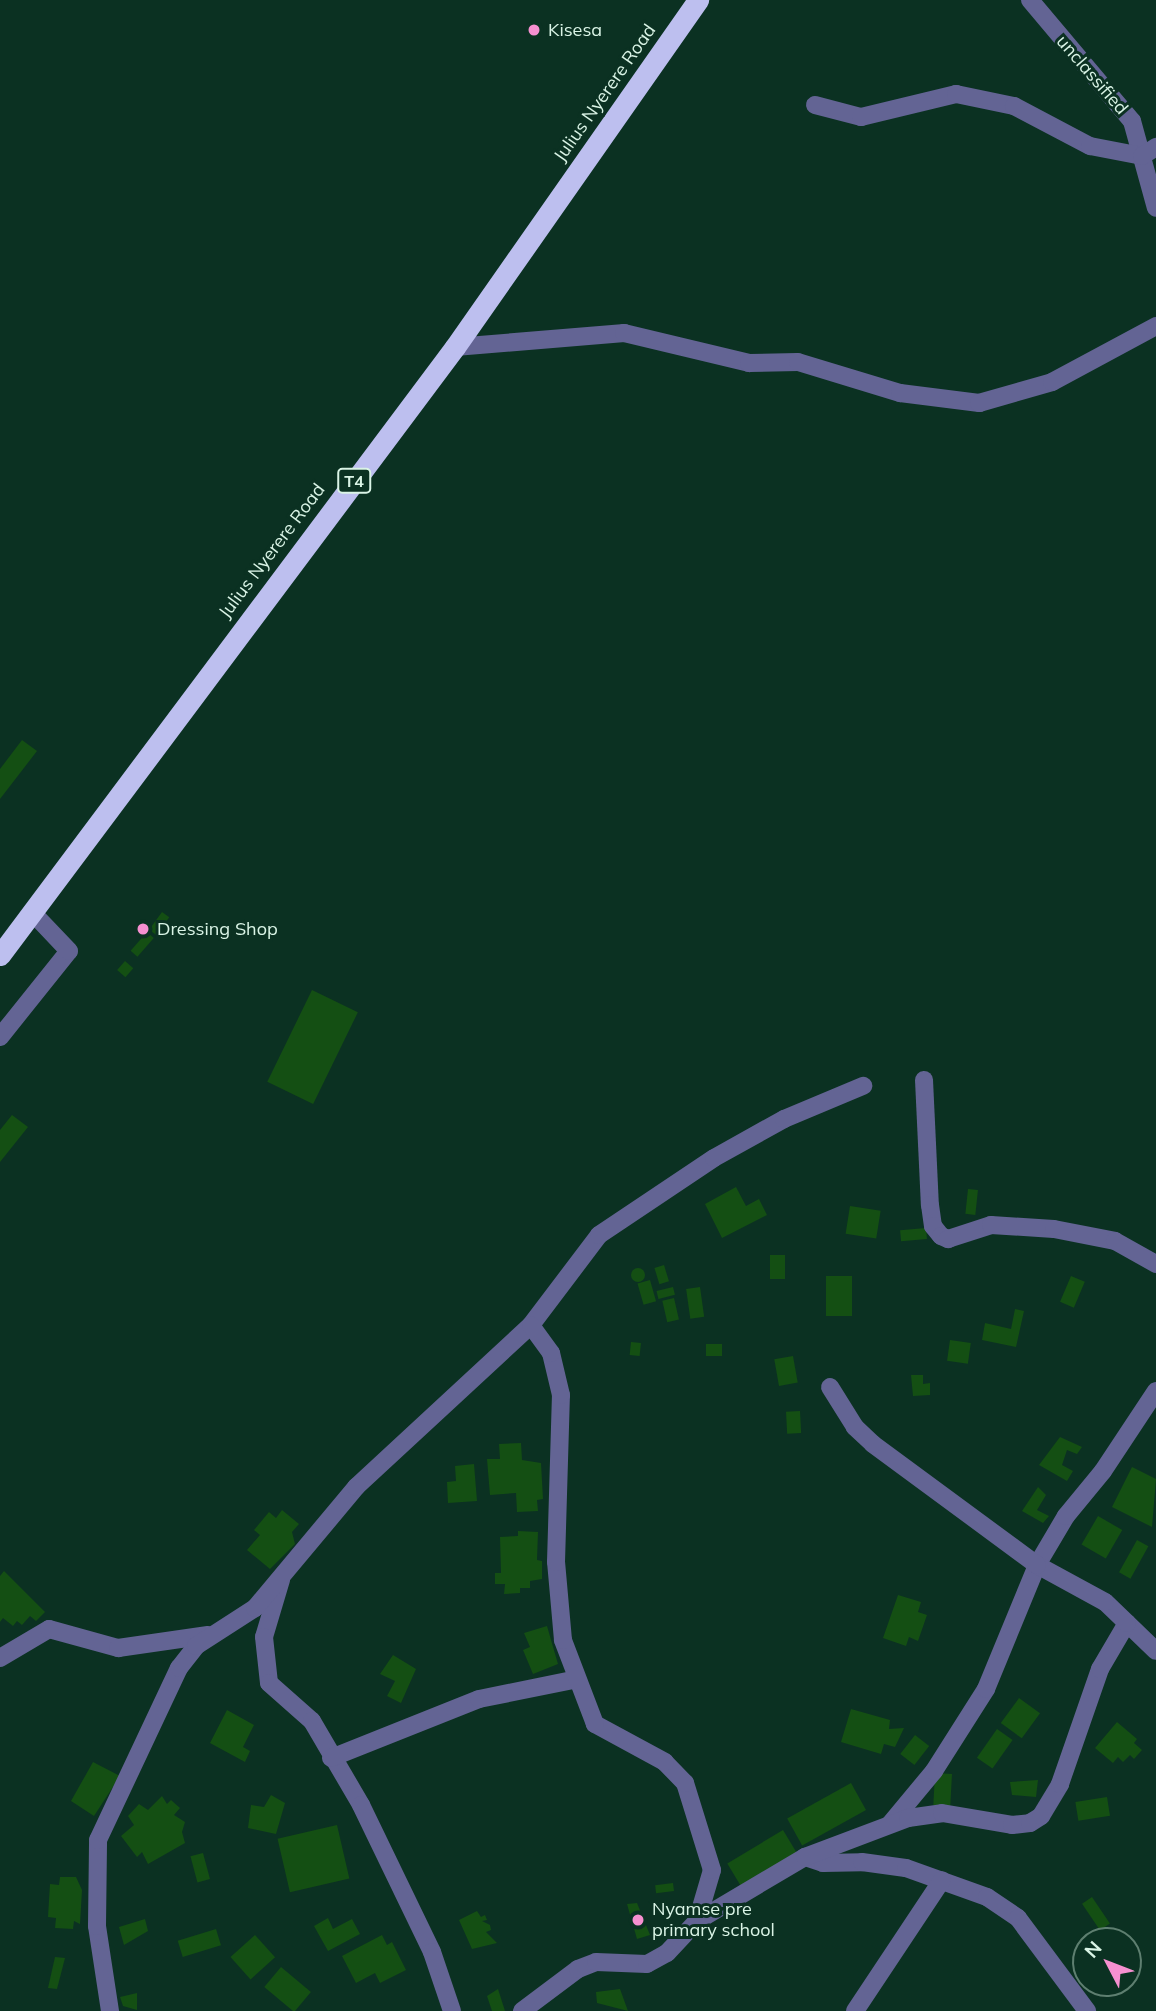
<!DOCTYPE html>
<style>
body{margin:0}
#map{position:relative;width:1156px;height:2011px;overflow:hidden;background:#0b3122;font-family:Mulish,sans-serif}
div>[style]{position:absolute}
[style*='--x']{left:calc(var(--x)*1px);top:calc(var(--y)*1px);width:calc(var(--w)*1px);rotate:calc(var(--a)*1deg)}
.building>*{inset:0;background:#144f13;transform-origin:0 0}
.round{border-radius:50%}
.minor>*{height:18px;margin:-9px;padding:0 9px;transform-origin:9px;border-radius:9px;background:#636494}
.highway>*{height:21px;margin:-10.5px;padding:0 10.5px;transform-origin:10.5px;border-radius:10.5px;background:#bdbfef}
.dots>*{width:19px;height:19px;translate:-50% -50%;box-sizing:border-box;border:4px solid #0b3122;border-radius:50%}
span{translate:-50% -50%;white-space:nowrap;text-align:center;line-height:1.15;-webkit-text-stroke:6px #0b3122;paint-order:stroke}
.shield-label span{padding:2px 5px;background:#0b3122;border:2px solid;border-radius:5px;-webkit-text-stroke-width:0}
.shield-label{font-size:16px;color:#daf4e6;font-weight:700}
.poi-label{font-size:18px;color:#daf4e6}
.left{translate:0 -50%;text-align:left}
.street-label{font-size:18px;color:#daf4e6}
.north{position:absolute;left:1072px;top:1927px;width:70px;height:70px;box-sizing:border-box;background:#0b3122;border:2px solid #5e7f70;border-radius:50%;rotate:312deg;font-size:19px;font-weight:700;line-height:28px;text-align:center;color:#daf4e6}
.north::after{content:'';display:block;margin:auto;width:24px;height:32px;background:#f690d0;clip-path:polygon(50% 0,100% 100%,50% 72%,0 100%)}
</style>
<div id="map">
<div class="building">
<div style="clip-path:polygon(22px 740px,37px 751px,0 799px,0 769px)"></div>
<div style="left:162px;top:912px;width:9px;height:22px;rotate:36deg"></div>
<div style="left:147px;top:932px;width:9px;height:25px;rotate:41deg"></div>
<div style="left:125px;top:961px;width:11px;height:12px;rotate:41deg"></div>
<div style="left:312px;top:990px;width:51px;height:102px;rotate:26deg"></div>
<div style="clip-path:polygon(12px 1115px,28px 1127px,0 1162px,0 1130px)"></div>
<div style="clip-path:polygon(736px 1187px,746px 1206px,759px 1199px,767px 1215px,722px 1238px,705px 1204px)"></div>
<div style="left:968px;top:1189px;width:10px;height:25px;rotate:6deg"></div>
<div style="left:850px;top:1206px;width:31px;height:28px;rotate:9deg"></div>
<div style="left:926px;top:1228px;width:11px;height:26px;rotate:85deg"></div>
<div style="left:770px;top:1255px;width:15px;height:24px"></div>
<div style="left:664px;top:1265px;width:17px;height:10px;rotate:73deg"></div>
<div class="round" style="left:631px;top:1268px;width:14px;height:14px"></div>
<div style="left:826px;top:1276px;width:26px;height:40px"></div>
<div style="left:1071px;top:1276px;width:15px;height:28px;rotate:23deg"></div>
<div style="left:650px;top:1280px;width:22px;height:13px;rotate:74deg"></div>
<div style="left:673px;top:1287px;width:8px;height:17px;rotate:76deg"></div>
<div style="left:700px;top:1287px;width:30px;height:14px;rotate:82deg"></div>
<div style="left:674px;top:1298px;width:22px;height:12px;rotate:77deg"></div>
<div style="clip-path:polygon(1015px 1309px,1024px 1311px,1016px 1347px,982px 1340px,985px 1323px,1011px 1329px)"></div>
<div style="left:950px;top:1340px;width:21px;height:21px;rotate:8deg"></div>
<div style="left:631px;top:1342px;width:10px;height:13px;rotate:6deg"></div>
<div style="left:706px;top:1344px;width:16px;height:12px"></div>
<div style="left:793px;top:1356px;width:27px;height:19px;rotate:80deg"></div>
<div style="clip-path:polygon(911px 1375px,923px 1375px,923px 1384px,930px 1383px,930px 1395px,913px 1396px)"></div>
<div style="left:800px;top:1411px;width:22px;height:14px;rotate:87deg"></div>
<div style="clip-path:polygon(1060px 1437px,1082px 1447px,1077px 1454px,1067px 1450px,1062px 1465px,1073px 1471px,1067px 1481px,1039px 1465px)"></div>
<div style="clip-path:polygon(521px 1443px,522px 1460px,541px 1463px,543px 1499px,537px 1500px,538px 1511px,517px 1512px,516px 1493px,490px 1495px,487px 1459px,500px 1459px,499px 1444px)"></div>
<div style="clip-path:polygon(474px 1464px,477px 1501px,448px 1503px,447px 1482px,456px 1481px,455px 1466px)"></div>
<div style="clip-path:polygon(1132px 1467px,1156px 1479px,1152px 1527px,1112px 1507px)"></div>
<div style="clip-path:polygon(1038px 1487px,1046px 1495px,1037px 1510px,1049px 1516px,1043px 1523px,1022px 1511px)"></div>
<div style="clip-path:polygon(282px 1510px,299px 1524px,292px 1532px,295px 1544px,270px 1569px,247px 1550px,260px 1535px,254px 1530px,269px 1512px,276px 1518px)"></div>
<div style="left:1098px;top:1516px;width:28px;height:33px;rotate:30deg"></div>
<div style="clip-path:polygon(518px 1531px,538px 1532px,537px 1560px,542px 1561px,542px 1579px,530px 1581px,530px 1588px,520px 1588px,520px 1593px,504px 1594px,505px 1584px,495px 1584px,495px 1573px,501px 1573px,500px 1537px,518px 1536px)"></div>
<div style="left:1137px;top:1540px;width:13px;height:37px;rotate:29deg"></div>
<div style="clip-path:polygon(4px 1571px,45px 1612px,36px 1621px,30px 1616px,22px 1625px,17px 1621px,13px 1626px,3px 1618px,0 1622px,0 1576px)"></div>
<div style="clip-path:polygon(898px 1595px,921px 1602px,918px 1612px,927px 1615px,918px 1641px,909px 1637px,906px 1646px,883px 1638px)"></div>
<div style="clip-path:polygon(547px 1626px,558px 1664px,533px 1674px,523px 1650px,530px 1647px,524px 1633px)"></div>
<div style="clip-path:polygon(393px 1655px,416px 1669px,401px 1703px,387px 1696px,395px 1681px,380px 1674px)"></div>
<div style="left:1019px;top:1698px;width:26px;height:31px;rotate:36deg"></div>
<div style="clip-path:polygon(851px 1709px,890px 1720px,889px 1729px,904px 1728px,895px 1747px,884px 1744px,881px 1754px,841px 1742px)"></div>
<div style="clip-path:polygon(227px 1710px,254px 1725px,243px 1747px,250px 1751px,245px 1762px,210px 1743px)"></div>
<div style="clip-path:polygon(1117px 1722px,1137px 1739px,1134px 1743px,1142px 1750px,1134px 1759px,1130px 1755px,1123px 1762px,1118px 1757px,1113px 1763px,1095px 1748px)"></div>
<div style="left:997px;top:1729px;width:19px;height:35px;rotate:35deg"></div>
<div style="left:915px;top:1735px;width:18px;height:24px;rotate:38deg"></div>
<div style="clip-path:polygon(93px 1762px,120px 1776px,94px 1816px,71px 1801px)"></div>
<div style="left:935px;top:1773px;width:17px;height:32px;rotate:3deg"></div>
<div style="clip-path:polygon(1038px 1780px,1036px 1797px,1012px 1795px,1010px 1782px)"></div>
<div style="left:851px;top:1783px;width:31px;height:73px;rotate:61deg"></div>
<div style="clip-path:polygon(271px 1795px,285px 1803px,276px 1834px,248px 1828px,251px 1805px,264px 1807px)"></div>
<div style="clip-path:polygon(162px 1796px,167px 1804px,171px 1800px,180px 1808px,174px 1815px,185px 1822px,182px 1832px,185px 1843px,148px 1864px,142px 1852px,137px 1857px,121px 1836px,134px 1825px,128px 1816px,139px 1804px,148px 1810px)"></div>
<div style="left:1107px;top:1797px;width:19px;height:32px;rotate:81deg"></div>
<div style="left:337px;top:1825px;width:55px;height:61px;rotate:77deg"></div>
<div style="left:783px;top:1830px;width:26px;height:65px;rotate:59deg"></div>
<div style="left:203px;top:1853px;width:27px;height:13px;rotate:75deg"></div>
<div style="clip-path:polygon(60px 1877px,76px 1877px,82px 1890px,80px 1924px,74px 1921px,73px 1929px,55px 1928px,56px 1918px,48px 1917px,50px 1884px,59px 1885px)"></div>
<div style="left:673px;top:1883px;width:8px;height:18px;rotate:83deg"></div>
<div style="left:1092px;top:1897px;width:32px;height:12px;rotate:56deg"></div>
<div style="clip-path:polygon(637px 1903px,650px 1935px,637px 1939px,627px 1904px)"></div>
<div style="clip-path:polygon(477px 1911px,481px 1917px,485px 1915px,487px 1920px,482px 1921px,490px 1925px,491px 1930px,486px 1932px,497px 1943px,472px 1949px,459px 1920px)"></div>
<div style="clip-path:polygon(328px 1918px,333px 1929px,352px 1919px,360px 1934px,328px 1951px,314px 1926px)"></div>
<div style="clip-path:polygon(145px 1919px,148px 1931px,124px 1945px,119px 1927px)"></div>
<div style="left:216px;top:1929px;width:17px;height:40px;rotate:73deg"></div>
<div style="left:255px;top:1935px;width:30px;height:33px;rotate:48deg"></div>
<div style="clip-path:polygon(382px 1935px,387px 1945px,392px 1942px,406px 1970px,380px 1983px,375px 1973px,356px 1983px,342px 1956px)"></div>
<div style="clip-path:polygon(55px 1957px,65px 1958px,57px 1989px,48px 1988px)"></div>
<div style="left:281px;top:1967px;width:39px;height:26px;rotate:40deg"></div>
<div style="clip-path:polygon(498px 1989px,505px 2011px,492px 2011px,487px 1996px)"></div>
<div style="clip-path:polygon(620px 1989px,628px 2011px,597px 2003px,596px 1992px)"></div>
<div style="clip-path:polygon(137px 1993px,137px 2010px,123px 2006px,120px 1997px)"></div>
</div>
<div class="minor">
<div style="--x:1030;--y:0;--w:158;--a:49.9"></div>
<div style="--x:1132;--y:121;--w:90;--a:74.6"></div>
<div style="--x:815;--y:105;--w:48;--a:14.6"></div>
<div style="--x:861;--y:117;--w:98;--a:-13.6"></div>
<div style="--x:956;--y:94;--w:59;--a:11.7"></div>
<div style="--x:1014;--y:106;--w:86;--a:27.8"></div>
<div style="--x:1090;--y:146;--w:53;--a:10.9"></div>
<div style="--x:1142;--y:156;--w:17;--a:-33"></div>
<div style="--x:455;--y:347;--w:170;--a:-4.7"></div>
<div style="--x:624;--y:333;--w:129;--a:13.5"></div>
<div style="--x:749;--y:363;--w:49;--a:-1.2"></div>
<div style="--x:798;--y:362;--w:107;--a:16.9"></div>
<div style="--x:900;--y:393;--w:80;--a:7.2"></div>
<div style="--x:979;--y:403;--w:76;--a:-16"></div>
<div style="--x:1052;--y:382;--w:118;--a:-28.3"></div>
<div style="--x:0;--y:1037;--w:110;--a:-51.3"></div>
<div style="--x:69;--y:951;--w:54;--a:-133.5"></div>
<div style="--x:924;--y:1080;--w:125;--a:87.3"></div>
<div style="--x:930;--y:1205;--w:21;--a:82"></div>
<div style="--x:933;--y:1226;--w:13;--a:51"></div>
<div style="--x:941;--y:1236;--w:8;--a:23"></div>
<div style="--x:948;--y:1239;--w:45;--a:-18"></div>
<div style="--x:991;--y:1225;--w:63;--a:3.6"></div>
<div style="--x:1054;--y:1229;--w:62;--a:11.1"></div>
<div style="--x:1115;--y:1241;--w:47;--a:29.3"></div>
<div style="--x:281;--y:1580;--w:59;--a:106.6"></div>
<div style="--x:264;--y:1637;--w:46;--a:83.8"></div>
<div style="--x:269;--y:1683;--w:57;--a:41.5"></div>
<div style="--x:312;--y:1721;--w:97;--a:59.7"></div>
<div style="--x:361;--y:1805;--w:163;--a:64.2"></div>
<div style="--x:432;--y:1952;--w:62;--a:71.3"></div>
<div style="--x:1127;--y:1623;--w:40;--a:44"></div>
<div style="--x:0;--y:1658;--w:57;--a:-30.6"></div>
<div style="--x:49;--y:1629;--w:72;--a:15.4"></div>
<div style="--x:118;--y:1648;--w:91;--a:-8.2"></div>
<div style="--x:331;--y:1758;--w:159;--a:-21.7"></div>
<div style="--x:479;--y:1699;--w:100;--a:-11.5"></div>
<div style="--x:890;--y:1824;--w:69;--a:-50.3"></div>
<div style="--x:934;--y:1771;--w:97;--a:-57.6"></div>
<div style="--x:986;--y:1689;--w:134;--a:-67.6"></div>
<div style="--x:1037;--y:1565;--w:57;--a:-59.4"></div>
<div style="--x:1066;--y:1516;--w:58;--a:-50.6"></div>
<div style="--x:1103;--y:1471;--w:96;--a:-56.5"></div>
<div style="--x:805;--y:1857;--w:19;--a:18"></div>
<div style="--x:823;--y:1863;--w:39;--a:-1"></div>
<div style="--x:862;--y:1862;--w:44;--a:7.8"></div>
<div style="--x:906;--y:1868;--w:86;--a:19.7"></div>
<div style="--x:987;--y:1897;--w:37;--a:34"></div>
<div style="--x:1018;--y:1918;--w:116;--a:53.4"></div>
<div style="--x:697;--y:1921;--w:126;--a:-30.7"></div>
<div style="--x:805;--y:1857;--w:110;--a:-20.7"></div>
<div style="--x:908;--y:1818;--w:34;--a:-8"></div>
<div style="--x:942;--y:1813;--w:71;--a:9.7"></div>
<div style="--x:1012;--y:1825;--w:18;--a:-6"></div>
<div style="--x:1030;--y:1823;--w:13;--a:-32"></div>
<div style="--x:1041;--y:1816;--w:37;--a:-59"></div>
<div style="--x:1060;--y:1784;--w:122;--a:-70.8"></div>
<div style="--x:1100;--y:1669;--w:53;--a:-59.6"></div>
<div style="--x:1127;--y:1623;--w:30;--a:-136"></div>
<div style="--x:1105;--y:1602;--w:77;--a:-151.4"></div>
<div style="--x:1037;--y:1565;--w:204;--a:-143.6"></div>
<div style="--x:873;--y:1444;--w:25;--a:-137"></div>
<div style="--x:855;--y:1427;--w:47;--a:-122"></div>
<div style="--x:110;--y:2011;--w:86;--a:-98.7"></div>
<div style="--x:97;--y:1926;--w:86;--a:-89.3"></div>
<div style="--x:98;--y:1840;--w:190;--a:-64.8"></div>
<div style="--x:179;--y:1668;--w:28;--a:-52"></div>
<div style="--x:196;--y:1646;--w:70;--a:-32.8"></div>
<div style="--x:255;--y:1608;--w:158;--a:-50.1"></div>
<div style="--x:356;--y:1487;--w:238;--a:-42.8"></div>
<div style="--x:531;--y:1325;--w:113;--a:-52.9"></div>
<div style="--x:599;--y:1235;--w:138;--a:-33.8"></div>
<div style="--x:714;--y:1158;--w:80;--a:-29.1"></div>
<div style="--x:784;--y:1119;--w:86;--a:-22.7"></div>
<div style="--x:522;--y:2011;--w:70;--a:-36.9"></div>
<div style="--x:578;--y:1969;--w:19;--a:-21"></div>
<div style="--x:596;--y:1962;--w:51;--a:2.2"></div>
<div style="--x:647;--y:1964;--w:23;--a:-29"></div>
<div style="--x:667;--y:1953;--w:44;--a:-46.8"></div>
<div style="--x:697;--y:1921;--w:53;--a:-73.6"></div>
<div style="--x:712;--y:1870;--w:91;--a:-107.2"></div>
<div style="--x:685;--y:1783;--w:29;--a:-134"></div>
<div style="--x:665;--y:1762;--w:80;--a:-151.5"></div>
<div style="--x:595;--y:1724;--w:90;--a:-110.9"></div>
<div style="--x:563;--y:1640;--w:78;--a:-95.1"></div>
<div style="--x:556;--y:1562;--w:167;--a:-88.3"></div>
<div style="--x:561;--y:1395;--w:43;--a:-103.4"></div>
<div style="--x:551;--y:1353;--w:34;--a:-126"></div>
<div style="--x:855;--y:2011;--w:157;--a:-56.4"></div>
</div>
<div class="highway">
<div style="--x:0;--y:955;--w:759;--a:-53.19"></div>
<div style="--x:455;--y:347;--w:424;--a:-55"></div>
</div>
<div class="dots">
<div style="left:534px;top:30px;background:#f690d0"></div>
<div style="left:143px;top:929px;background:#f690d0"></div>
<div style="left:638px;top:1920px;background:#f690d0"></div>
</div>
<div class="shield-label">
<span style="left:354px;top:481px">T4</span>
</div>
<div class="poi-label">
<span class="left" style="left:548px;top:30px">Kisesa</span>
<span class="left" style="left:157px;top:929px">Dressing Shop</span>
<span class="left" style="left:652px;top:1920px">Nyamse pre<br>primary school</span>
</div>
<div class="street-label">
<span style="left:1092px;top:75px;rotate:49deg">unclassified</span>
<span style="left:605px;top:93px;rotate:-55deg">Julius Nyerere Road</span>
<span style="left:272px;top:551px;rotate:-53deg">Julius Nyerere Road</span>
</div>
<div class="north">N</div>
</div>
